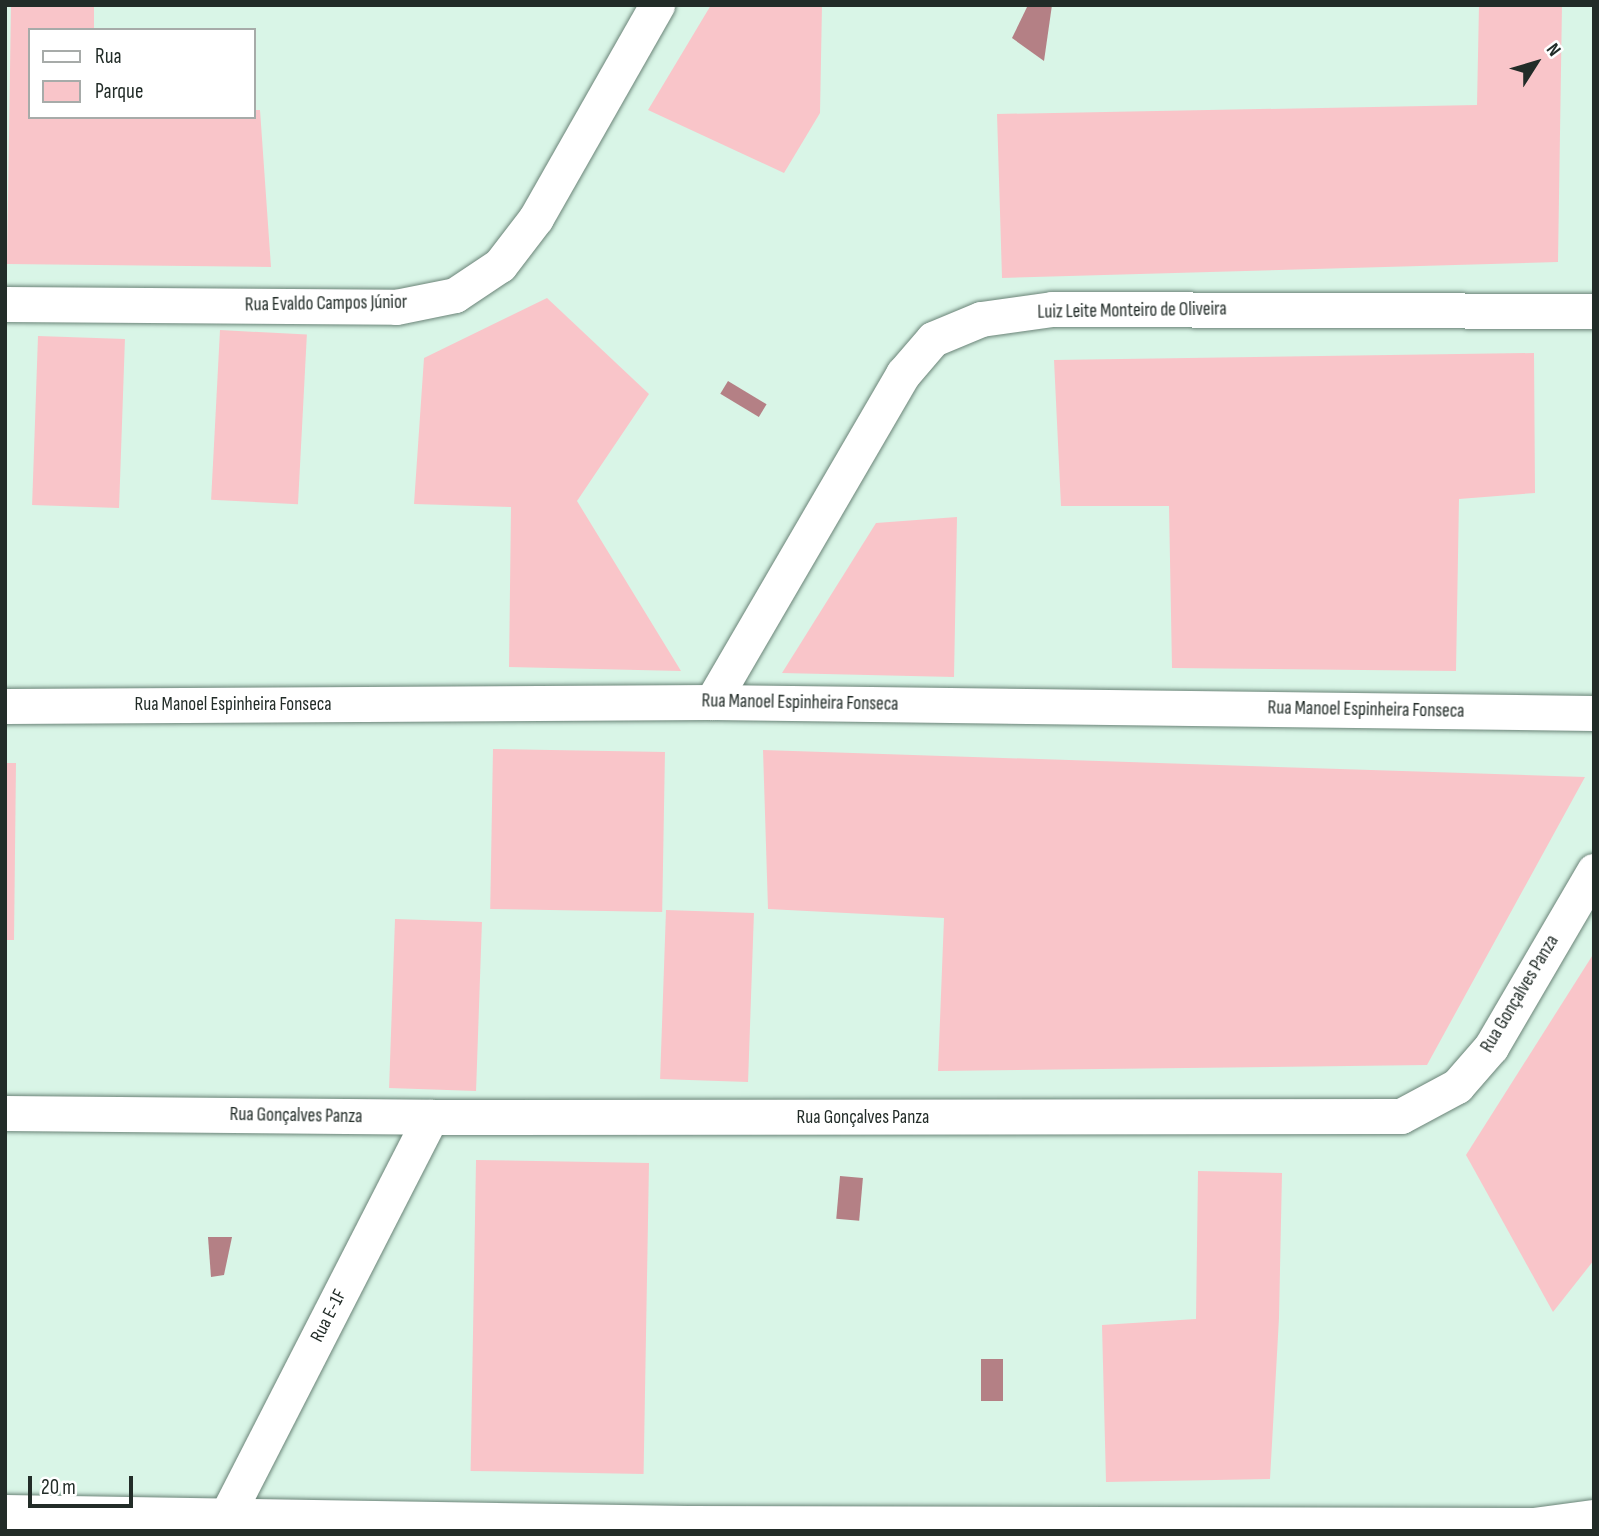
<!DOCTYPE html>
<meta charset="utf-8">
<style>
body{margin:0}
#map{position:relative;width:1599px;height:1536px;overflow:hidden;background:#d9f5e7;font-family:"Sofia Sans Condensed",sans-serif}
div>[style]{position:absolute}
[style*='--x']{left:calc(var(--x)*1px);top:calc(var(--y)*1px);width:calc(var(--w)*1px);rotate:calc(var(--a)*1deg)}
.green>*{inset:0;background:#f9c5c9;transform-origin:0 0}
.water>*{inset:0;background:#b48085;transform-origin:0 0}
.roads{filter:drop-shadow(0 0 2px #6a8377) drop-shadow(0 0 2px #6a8377)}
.minor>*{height:35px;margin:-17.5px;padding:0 17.5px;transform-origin:17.5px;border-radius:17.5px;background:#fff}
span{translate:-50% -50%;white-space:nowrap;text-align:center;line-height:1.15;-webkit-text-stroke:5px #fff;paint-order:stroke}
.street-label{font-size:19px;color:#222c28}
.frame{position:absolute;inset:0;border:7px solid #222c28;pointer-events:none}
.legend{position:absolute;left:28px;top:28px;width:228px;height:91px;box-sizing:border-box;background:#fff;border:2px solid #a7aba9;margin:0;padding:9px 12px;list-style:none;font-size:21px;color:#222c28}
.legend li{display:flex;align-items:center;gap:14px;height:35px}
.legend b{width:35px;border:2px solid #a7aba9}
.north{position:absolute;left:1501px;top:28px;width:70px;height:70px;-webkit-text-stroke:5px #fff;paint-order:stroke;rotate:53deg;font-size:19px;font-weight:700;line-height:28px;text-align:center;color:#222c28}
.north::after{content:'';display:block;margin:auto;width:24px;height:32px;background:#222c28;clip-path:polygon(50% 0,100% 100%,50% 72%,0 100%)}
.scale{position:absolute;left:28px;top:1476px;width:105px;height:32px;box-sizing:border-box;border:4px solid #222c28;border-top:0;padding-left:9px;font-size:21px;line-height:24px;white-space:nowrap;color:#222c28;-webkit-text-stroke:5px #fff;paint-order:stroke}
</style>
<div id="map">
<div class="green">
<div style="clip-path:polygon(11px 5px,94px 5px,94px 30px,30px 30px,30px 117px,254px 117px,254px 110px,260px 110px,271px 267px,7px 264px)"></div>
<div style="clip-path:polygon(711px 5px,822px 5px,820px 113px,784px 173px,648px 110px)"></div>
<div style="clip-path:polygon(1479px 5px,1562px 5px,1558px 262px,1002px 278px,997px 114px,1477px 105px)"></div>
<div style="clip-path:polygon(547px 298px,649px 394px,577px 501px,681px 671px,509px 667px,511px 507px,414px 504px,424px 358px)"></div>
<div style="left:220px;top:330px;width:87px;height:170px;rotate:3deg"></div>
<div style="left:38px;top:336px;width:87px;height:169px;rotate:2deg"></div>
<div style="clip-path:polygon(1534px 353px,1535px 493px,1459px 499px,1456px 671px,1172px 668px,1169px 506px,1061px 506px,1054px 360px)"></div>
<div style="clip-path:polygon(957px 517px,954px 677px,782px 673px,876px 523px)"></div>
<div style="left:493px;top:749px;width:172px;height:160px;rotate:1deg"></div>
<div style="clip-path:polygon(763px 750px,1585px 777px,1427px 1065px,938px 1071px,944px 918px,768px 909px)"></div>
<div style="clip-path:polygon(5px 763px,16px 763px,14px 940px,5px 940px)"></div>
<div style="left:666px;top:910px;width:88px;height:169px;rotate:2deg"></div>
<div style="left:395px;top:919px;width:87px;height:169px;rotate:2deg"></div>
<div style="clip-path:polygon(1594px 953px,1594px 1260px,1553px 1312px,1466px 1155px)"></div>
<div style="left:649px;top:1163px;width:311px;height:173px;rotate:91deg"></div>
<div style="clip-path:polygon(1198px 1171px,1282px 1173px,1279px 1318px,1270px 1479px,1106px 1482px,1102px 1325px,1196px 1319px)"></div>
</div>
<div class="water">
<div style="clip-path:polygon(1028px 5px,1052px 5px,1044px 61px,1012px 38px)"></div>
<div style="left:728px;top:381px;width:45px;height:15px;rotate:31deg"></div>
<div style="left:840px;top:1176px;width:23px;height:43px;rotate:5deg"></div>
<div style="clip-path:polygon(208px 1237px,232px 1237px,224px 1275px,211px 1277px)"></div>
<div style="left:981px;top:1359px;width:22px;height:42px"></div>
</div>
<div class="roads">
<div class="minor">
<div style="--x:5;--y:304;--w:391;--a:0.4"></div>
<div style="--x:396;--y:307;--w:60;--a:-11.5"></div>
<div style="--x:455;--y:295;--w:54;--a:-33.7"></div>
<div style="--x:500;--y:265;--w:59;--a:-52.5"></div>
<div style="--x:536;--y:218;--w:245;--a:-60.4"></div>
<div style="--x:712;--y:702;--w:380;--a:-59.8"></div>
<div style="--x:903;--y:374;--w:46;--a:-49.4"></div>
<div style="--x:933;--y:339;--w:52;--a:-22.6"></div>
<div style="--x:981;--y:319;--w:72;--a:-8"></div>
<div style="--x:1052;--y:309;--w:542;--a:0.21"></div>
<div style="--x:5;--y:706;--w:707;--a:-0.32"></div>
<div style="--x:712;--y:702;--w:882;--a:0.71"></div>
<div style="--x:5;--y:1113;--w:426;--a:0.5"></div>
<div style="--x:431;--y:1117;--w:970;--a:-0.06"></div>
<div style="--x:1401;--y:1116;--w:64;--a:-28.2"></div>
<div style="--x:1457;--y:1086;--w:52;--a:-48.9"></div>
<div style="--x:1491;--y:1047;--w:204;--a:-59.7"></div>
<div style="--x:5;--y:1512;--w:682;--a:0.92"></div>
<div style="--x:687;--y:1523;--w:846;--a:0.14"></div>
<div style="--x:1533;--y:1525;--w:62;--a:-7.5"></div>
<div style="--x:227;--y:1515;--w:447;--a:-62.9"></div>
</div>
</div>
<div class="street-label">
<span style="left:326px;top:304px;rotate:-1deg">Rua Evaldo Campos Júnior</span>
<span style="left:1132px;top:311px;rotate:-1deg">Luiz Leite Monteiro de Oliveira</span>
<span style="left:800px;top:703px;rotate:1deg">Rua Manoel Espinheira Fonseca</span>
<span style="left:233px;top:705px">Rua Manoel Espinheira Fonseca</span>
<span style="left:1366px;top:710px;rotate:1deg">Rua Manoel Espinheira Fonseca</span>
<span style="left:1520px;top:994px;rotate:-59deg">Rua Gonçalves Panza</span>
<span style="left:296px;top:1116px;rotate:1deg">Rua Gonçalves Panza</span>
<span style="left:863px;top:1118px">Rua Gonçalves Panza</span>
<span style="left:329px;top:1316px;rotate:-63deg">Rua E-1F</span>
</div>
<div class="frame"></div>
<ul class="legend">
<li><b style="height:9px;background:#fff"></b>Rua</li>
<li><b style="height:19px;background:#f9c5c9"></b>Parque</li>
</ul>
<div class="north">N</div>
<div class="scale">20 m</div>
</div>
